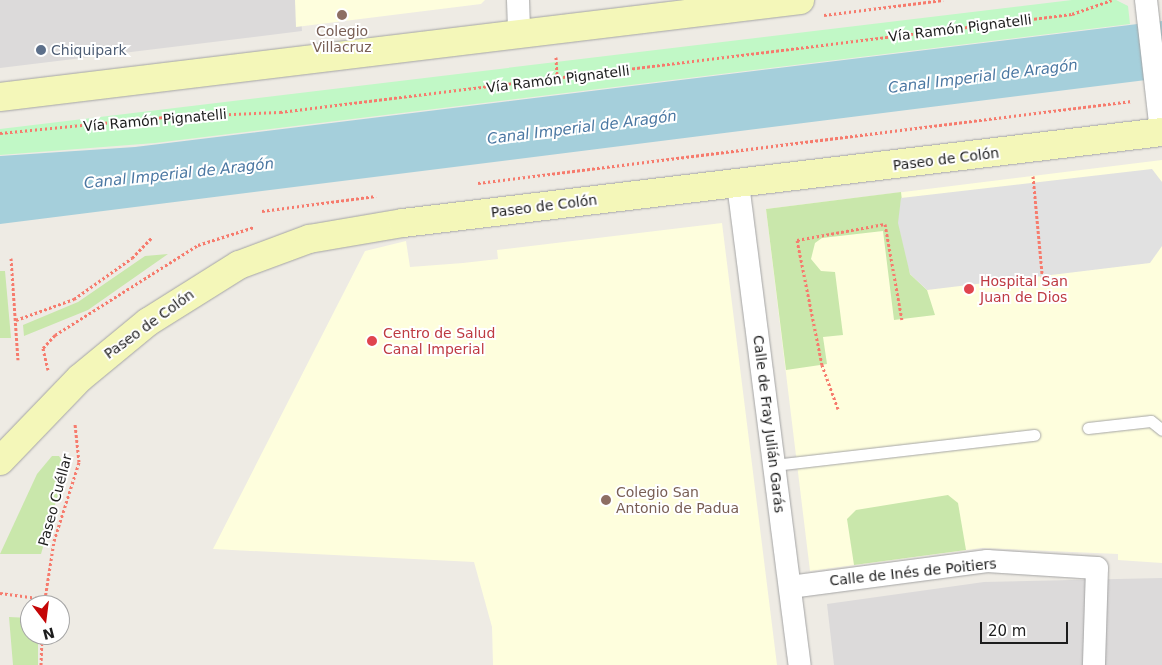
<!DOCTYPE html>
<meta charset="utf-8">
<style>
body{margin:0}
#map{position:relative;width:1162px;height:665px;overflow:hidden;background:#eeebe4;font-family:"DejaVu Sans",sans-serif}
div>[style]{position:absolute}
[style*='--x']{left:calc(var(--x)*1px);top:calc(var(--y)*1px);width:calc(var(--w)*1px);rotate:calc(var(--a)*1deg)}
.residential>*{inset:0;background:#dcdada}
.education>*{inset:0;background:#fefedd}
.grass>*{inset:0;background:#c9e7ab}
.park>*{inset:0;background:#c1f8c6}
.parking>*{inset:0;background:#e1e1e1}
.water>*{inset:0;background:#a5cfdb}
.path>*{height:3px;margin-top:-1.5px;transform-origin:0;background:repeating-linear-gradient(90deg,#f67b6d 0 2.5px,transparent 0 5px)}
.roads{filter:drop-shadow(0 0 1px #a4a4a4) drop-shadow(0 0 1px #a4a4a4)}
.lane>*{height:11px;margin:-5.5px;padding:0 5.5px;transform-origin:5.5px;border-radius:5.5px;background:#fff}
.street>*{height:22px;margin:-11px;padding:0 11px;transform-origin:11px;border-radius:11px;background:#fff}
.secondary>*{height:28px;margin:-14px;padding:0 14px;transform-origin:14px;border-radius:14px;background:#f4f7b9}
.dots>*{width:14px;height:14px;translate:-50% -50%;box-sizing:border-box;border:2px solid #fff;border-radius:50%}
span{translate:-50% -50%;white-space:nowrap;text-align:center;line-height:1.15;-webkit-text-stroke:4px #fff;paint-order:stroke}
.street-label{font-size:14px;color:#1d1d1d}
.education-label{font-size:14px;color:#785e54}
.left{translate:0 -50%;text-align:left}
.service-label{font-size:14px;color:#4e5e75}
.health-label{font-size:14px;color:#be3a42}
.water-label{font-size:15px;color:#4a77a2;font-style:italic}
.north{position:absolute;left:20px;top:595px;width:50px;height:50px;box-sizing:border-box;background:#fff;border:1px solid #a5a5a5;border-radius:50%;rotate:165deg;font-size:14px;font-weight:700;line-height:20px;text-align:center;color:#1d1d1d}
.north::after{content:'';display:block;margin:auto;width:18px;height:22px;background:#c50607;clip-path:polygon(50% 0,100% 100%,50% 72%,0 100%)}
.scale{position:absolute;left:980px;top:622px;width:88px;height:22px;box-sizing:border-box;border:2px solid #1d1d1d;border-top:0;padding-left:6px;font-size:15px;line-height:18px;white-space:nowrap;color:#1d1d1d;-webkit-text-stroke:4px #fff;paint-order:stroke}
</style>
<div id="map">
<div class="residential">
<div style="clip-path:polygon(0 0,300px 0,302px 31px,0 68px)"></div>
<div style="clip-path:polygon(1162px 578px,1162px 665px,834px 665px,827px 604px,984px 582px)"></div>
</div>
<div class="education">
<div style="clip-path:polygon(295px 0,485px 0,481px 4px,296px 27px)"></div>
<div style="clip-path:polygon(1162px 160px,1162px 563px,1118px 560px,1118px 554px,982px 548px,810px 571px,766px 209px)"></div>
<div style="clip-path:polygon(722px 223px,777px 665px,493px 665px,492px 627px,474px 562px,213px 549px,365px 251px,406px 241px,410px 267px,463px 263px,498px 259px,497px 250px)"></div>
</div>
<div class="grass">
<div style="clip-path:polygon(901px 192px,910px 274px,927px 290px,935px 315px,894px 320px,883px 231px,822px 238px,815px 243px,811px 259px,821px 271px,835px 272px,843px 335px,823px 337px,827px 364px,786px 370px,766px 209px)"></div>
<div style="clip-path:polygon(168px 254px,88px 310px,24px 336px,23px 325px,78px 302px,145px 256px)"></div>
<div style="clip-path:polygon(0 271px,5px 271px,11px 338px,0 338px)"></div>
<div style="clip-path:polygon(52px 456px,59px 456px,66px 467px,41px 554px,0 554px,37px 474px)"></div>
<div style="clip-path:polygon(948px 495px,958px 503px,966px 550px,854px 565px,847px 519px,856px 510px)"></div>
<div style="clip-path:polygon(9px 617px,30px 618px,30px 635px,38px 635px,38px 665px,13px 665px)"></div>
</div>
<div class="park">
<div style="clip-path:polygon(1072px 0,1116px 0,1128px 6px,1130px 24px,155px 143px,0 155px,0 129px)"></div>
</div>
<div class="parking">
<div style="clip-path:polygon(1152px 169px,1162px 182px,1162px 246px,1150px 263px,927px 290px,910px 274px,898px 223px,901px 198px)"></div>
</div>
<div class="water">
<div style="clip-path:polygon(1162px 21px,1162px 78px,0 224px,0 156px,135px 147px)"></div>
</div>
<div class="path">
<div style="--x:824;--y:15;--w:120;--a:-7.2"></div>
<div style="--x:556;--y:57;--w:22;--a:87"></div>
<div style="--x:0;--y:133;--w:165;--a:-5.6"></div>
<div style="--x:164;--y:117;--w:116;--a:-2.5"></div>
<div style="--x:280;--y:112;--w:798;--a:-7.05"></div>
<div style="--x:1072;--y:14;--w:42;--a:-19.3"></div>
<div style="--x:1033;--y:176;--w:107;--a:84.7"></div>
<div style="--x:478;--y:183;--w:659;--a:-7.15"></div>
<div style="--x:262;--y:211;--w:115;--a:-7.5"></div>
<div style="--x:11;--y:258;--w:102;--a:86.1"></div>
<div style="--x:16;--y:320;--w:62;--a:-19.9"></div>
<div style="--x:74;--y:299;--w:71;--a:-35.3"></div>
<div style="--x:132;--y:258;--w:28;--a:-46"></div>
<div style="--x:48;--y:370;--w:23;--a:-103"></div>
<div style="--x:43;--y:348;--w:18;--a:-47"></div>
<div style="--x:55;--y:335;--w:169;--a:-32.2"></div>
<div style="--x:198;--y:245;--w:59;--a:-17.8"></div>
<div style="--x:838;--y:409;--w:47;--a:-110"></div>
<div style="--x:822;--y:365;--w:127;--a:-101.3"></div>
<div style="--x:797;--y:240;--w:89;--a:-10.3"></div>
<div style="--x:885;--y:224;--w:97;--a:80"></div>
<div style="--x:0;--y:593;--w:53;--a:7.5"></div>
<div style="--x:44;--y:605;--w:65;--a:-81.1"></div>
<div style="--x:54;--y:541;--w:83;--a:-72.4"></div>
<div style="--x:79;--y:462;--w:38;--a:-96"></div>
<div style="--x:41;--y:665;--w:30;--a:-88"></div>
</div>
<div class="roads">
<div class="lane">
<div style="--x:1088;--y:428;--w:63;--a:-6.3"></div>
<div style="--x:1151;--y:421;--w:14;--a:39"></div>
<div style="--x:774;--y:465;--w:262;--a:-6.6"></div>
</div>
<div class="street">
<div style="--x:518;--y:0;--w:33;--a:88"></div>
<div style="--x:1146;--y:0;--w:133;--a:83.5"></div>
<div style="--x:738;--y:184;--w:485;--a:82.7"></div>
<div style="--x:790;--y:587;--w:199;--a:-7.5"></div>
<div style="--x:987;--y:561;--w:110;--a:3.6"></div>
<div style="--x:1097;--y:568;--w:97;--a:91.8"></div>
</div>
<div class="secondary">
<div style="--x:0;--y:97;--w:806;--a:-6.91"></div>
<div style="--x:0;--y:461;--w:115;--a:-46.1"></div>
<div style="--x:80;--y:378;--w:88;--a:-39.5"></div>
<div style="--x:148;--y:322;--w:107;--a:-32.1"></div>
<div style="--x:239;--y:265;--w:75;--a:-20.4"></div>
<div style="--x:309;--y:239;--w:95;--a:-9.7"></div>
<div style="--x:403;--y:223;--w:764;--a:-6.84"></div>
</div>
</div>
<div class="dots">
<div style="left:342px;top:15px;background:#8d6e63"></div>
<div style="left:41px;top:50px;background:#5c6f8a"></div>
<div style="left:969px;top:289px;background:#e0444e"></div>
<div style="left:372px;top:341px;background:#e0444e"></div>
<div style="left:606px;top:500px;background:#8d6e63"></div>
</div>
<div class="street-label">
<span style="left:960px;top:28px;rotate:-7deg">Vía Ramón Pignatelli</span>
<span style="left:558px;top:79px;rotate:-7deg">Vía Ramón Pignatelli</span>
<span style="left:155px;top:120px;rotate:-5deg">Vía Ramón Pignatelli</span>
<span style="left:946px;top:159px;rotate:-7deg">Paseo de Colón</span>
<span style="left:544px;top:206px;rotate:-7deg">Paseo de Colón</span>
<span style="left:149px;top:324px;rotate:-36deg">Paseo de Colón</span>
<span style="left:769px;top:424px;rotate:83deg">Calle de Fray Julián Garás</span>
<span style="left:55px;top:500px;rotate:-75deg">Paseo Cuéllar</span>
<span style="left:913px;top:572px;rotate:-6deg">Calle de Inés de Poitiers</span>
</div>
<div class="education-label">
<span style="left:342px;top:39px">Colegio<br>Villacruz</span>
<span class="left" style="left:616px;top:500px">Colegio San<br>Antonio de Padua</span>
</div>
<div class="service-label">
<span class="left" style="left:51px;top:50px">Chiquipark</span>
</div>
<div class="health-label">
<span class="left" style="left:980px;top:289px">Hospital San<br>Juan de Dios</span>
<span class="left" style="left:383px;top:341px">Centro de Salud<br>Canal Imperial</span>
</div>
<div class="water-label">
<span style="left:983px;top:77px;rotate:-7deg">Canal Imperial de Aragón</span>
<span style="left:582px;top:128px;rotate:-7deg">Canal Imperial de Aragón</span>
<span style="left:179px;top:174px;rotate:-6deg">Canal Imperial de Aragón</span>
</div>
<div class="north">N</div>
<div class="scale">20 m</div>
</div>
